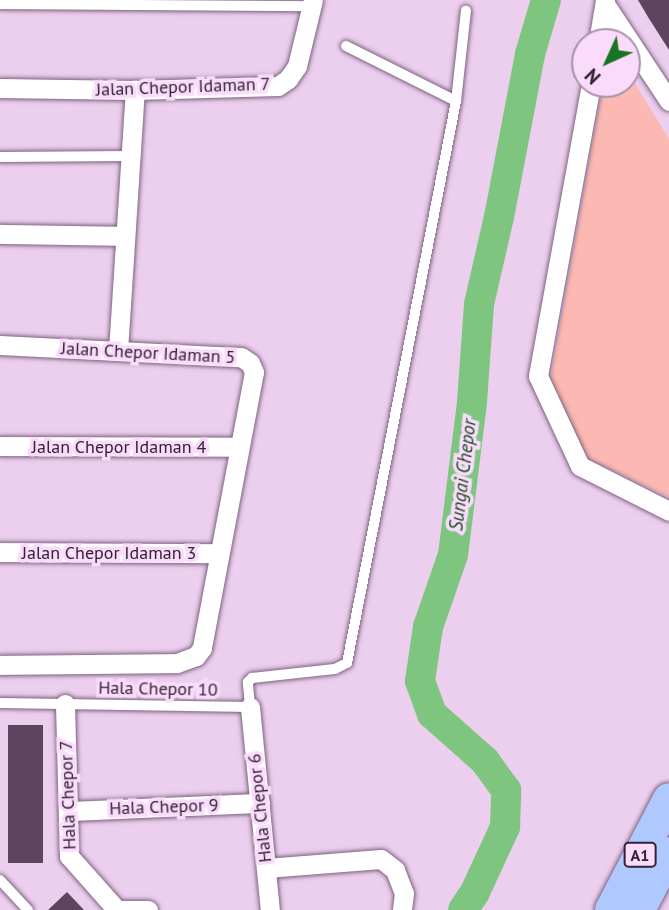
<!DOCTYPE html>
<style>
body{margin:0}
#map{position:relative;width:669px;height:910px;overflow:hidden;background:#ecceee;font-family:"PT Sans",sans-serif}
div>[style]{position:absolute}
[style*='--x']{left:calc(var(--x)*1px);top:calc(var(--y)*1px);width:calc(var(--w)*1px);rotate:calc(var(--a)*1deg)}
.green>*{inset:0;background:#fcb8b2}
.river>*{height:30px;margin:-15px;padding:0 15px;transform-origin:15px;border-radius:15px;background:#7ec680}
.building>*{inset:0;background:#5e445f;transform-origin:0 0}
.roads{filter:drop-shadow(0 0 2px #7d637f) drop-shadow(0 0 2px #7d637f)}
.lane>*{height:10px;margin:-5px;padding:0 5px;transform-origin:5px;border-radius:5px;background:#fff}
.street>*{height:19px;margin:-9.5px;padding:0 9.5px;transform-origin:9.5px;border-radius:9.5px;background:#fff}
.primary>*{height:32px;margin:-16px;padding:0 16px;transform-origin:16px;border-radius:16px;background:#afc8fe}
span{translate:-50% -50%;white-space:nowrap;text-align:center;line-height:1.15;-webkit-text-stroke:7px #fadbfb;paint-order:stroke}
.shield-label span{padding:2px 5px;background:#fadbfb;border:2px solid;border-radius:5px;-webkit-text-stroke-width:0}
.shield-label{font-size:16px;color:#2f2430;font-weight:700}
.street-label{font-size:18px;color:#2f2430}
.water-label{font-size:19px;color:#1a4b1d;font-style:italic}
.north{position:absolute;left:571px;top:28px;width:70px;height:70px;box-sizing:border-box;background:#fadbfb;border:2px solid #a992aa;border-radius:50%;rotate:225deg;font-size:19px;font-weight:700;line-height:28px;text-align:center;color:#2f2430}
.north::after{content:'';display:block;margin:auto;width:24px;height:32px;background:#167423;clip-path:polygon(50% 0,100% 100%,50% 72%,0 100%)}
</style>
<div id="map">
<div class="green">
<div style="clip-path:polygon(627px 71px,669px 139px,669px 497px,584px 457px,549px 387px,603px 84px,627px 84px)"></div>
</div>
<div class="river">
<div style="--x:463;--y:910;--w:22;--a:-56"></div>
<div style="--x:475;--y:892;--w:72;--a:-65.2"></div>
<div style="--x:505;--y:827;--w:37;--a:-88"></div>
<div style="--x:506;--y:790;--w:36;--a:-126"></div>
<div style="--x:485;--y:761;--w:71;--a:-138.4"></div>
<div style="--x:432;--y:714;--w:35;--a:-110"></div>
<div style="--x:420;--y:681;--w:55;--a:-81.6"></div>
<div style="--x:428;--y:627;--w:76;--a:-70.9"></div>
<div style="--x:453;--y:555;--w:154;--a:-82.9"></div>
<div style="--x:472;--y:402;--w:98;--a:-85.9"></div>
<div style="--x:479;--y:304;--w:89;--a:-77.1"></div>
<div style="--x:499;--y:217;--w:166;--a:-79.2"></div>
<div style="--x:530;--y:54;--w:56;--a:-73.5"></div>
</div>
<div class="building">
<div style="clip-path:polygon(638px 0,669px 0,669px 50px,648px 17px)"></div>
<div style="left:8px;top:725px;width:35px;height:138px"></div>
<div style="clip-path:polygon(67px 892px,84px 910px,48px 910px)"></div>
</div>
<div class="roads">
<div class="lane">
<div style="--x:0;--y:4;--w:312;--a:0.4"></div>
<div style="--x:346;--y:46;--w:123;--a:26.6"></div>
<div style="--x:0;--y:157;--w:129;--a:-0.4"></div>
<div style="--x:0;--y:703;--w:250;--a:0.9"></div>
<div style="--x:250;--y:707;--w:25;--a:-95"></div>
<div style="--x:248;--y:682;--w:6;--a:-45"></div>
<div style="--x:252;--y:678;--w:83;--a:-6.2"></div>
<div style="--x:335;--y:669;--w:13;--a:-27"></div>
<div style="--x:347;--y:663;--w:572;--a:-79.02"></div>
<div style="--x:456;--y:101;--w:91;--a:-83.7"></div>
<div style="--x:0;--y:880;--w:41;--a:47"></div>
</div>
<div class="street">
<div style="--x:605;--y:4;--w:116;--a:56.6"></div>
<div style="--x:598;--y:42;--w:43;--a:-80.5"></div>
<div style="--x:591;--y:84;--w:297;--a:100.3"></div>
<div style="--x:538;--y:376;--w:99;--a:65"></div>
<div style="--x:580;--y:466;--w:100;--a:26.8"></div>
<div style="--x:0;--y:88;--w:135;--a:0.8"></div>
<div style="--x:135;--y:90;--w:143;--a:-1.6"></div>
<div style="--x:278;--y:86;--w:12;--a:-35"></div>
<div style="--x:288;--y:79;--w:16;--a:-55"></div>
<div style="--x:297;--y:66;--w:68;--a:-76.4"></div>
<div style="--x:0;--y:234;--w:123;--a:0.9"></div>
<div style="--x:0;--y:345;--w:241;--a:2.9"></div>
<div style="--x:241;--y:357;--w:11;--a:34"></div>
<div style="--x:250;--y:363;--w:10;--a:66"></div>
<div style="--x:254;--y:372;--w:281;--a:100.7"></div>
<div style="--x:202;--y:648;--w:10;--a:127"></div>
<div style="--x:196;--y:656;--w:20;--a:160"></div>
<div style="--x:177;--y:663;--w:177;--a:179.4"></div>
<div style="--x:118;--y:351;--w:262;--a:-86.3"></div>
<div style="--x:0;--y:446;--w:239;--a:0.2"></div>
<div style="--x:0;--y:552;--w:217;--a:0.3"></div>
<div style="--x:65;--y:704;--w:152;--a:88.5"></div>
<div style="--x:69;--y:856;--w:72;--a:48.4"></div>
<div style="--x:250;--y:707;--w:204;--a:84.4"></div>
<div style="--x:68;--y:811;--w:192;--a:-2.4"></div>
<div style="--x:266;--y:868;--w:115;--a:-4.5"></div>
<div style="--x:381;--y:859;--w:18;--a:38"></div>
<div style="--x:395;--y:870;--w:25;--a:69"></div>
<div style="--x:404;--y:893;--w:17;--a:97"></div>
<div style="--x:116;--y:910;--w:32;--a:0"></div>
</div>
<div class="primary">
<div style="--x:611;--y:910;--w:125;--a:-62.4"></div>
<div style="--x:639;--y:910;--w:64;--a:-62.2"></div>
</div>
</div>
<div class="shield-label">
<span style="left:640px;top:855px">A1</span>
</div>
<div class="street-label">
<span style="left:183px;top:87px;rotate:-2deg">Jalan Chepor Idaman 7</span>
<span style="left:148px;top:353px;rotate:3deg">Jalan Chepor Idaman 5</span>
<span style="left:119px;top:447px">Jalan Chepor Idaman 4</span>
<span style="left:109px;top:553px">Jalan Chepor Idaman 3</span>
<span style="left:158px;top:689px;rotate:1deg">Hala Chepor 10</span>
<span style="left:68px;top:795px;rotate:-92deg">Hala Chepor 7</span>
<span style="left:164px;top:807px;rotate:-2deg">Hala Chepor 9</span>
<span style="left:260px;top:808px;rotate:-96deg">Hala Chepor 6</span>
</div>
<div class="water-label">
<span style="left:463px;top:475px;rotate:-83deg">Sungai Chepor</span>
</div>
<div class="north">N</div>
</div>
